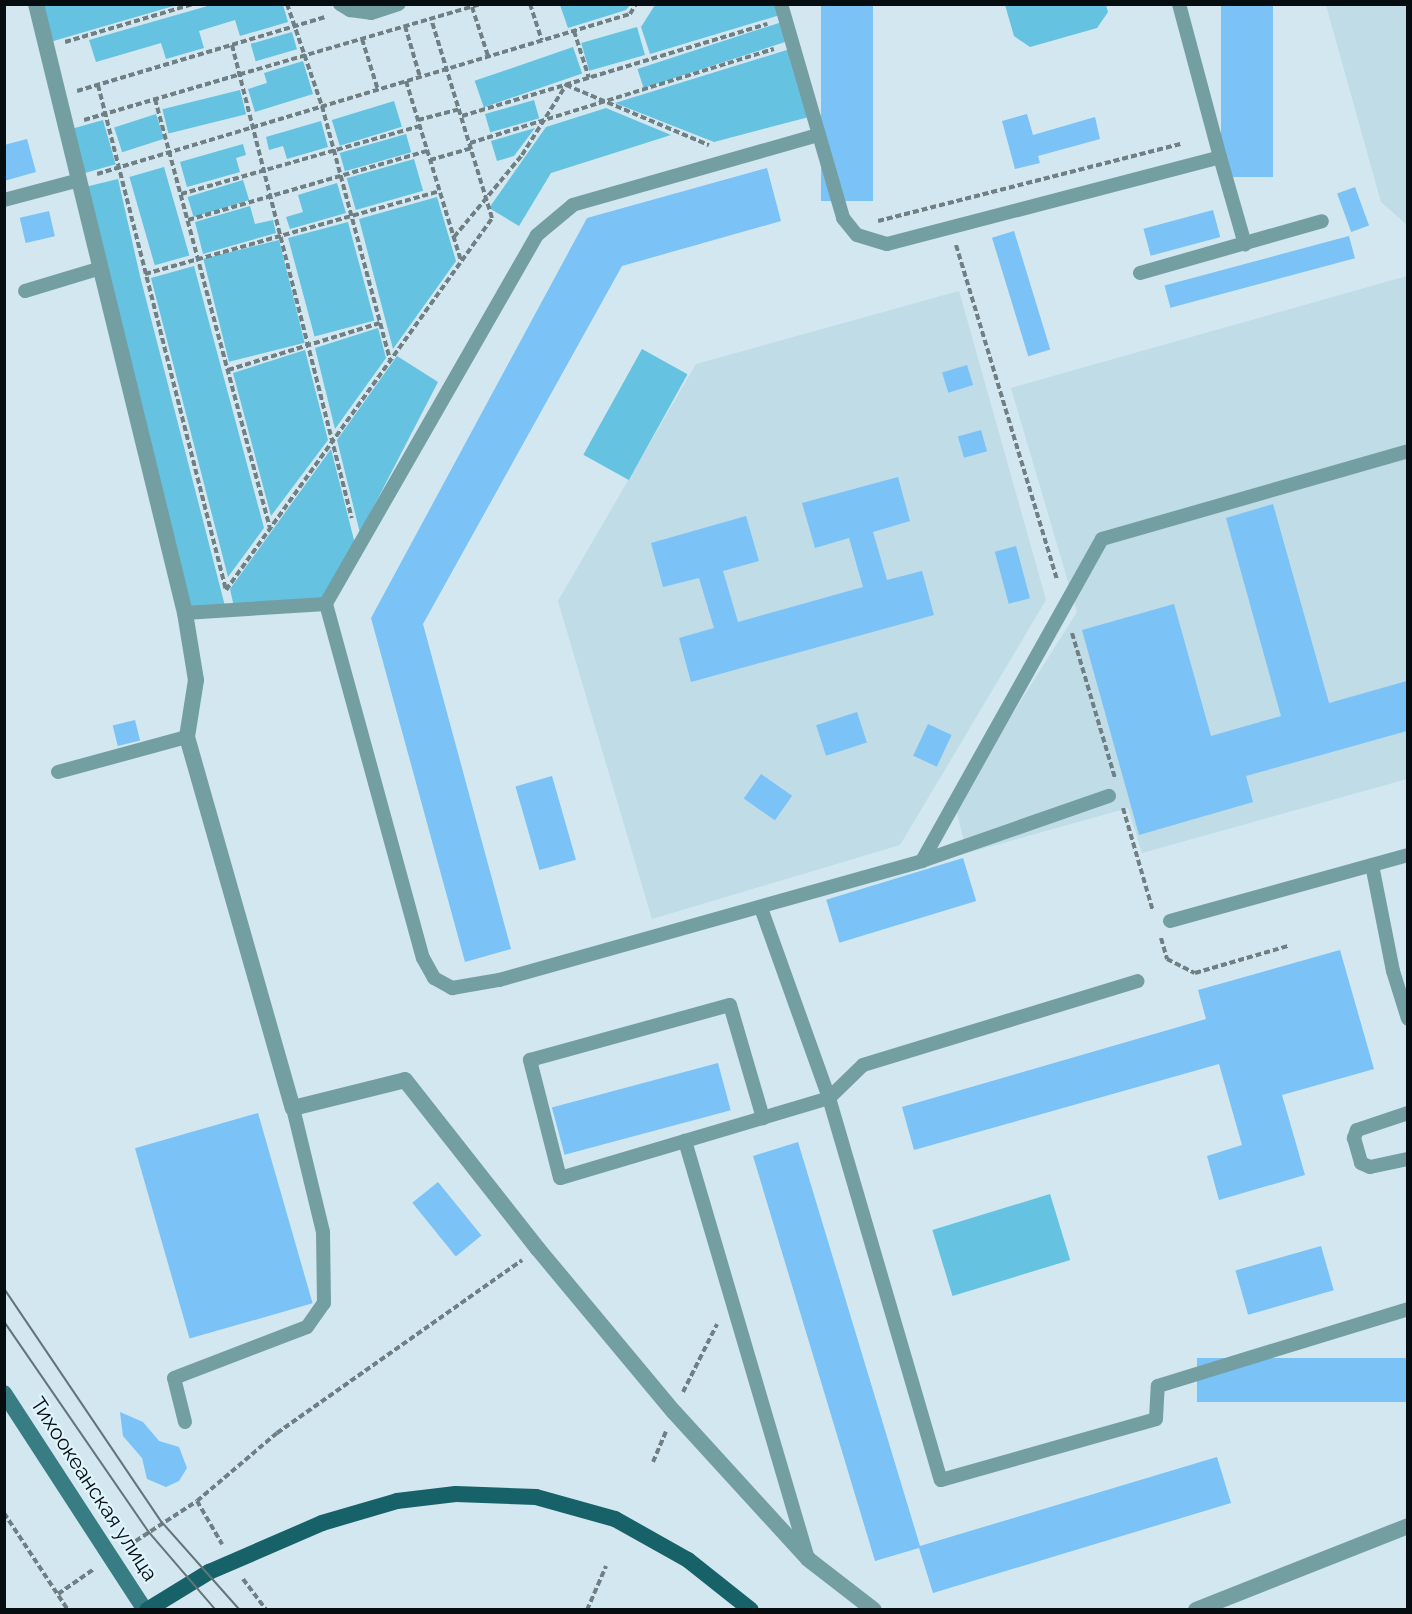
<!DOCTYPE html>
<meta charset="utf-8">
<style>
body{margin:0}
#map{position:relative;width:1412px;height:1614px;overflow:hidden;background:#d2e7ef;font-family:Raleway,sans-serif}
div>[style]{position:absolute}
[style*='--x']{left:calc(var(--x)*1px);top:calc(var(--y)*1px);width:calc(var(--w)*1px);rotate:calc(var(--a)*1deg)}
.built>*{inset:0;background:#bfdce7}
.green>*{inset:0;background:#65c2e1;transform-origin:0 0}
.building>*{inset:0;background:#7bc2f7;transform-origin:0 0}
.path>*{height:4px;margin-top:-2px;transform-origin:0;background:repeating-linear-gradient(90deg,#707f84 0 6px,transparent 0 9px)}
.service>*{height:14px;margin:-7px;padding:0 7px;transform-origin:7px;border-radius:7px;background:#749fa2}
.minor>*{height:16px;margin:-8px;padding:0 8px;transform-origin:8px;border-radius:8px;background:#749fa2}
.secondary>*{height:16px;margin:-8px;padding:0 8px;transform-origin:8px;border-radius:8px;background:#377d83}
.primary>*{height:16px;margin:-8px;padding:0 8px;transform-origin:8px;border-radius:8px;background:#166268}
.tram>*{height:1.5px;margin:-0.75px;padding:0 0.75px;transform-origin:0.75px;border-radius:0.75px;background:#667479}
span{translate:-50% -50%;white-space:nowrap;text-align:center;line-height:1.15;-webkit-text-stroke:4.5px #dff4fc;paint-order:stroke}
.street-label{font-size:21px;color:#060d10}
.frame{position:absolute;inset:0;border:6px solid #060d10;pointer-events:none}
</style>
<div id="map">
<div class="built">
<div style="clip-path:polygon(1326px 5px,1407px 5px,1407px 225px,1381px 202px)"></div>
<div style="clip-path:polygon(1407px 276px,1407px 779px,1142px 853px,1128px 808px,967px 853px,955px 805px,1077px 612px,1011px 388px)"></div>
<div style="clip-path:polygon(959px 291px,1046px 600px,900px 845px,652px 919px,558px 601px,696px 364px)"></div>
</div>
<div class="green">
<div style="clip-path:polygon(42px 4px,177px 5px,50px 42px)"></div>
<div style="clip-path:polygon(211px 5px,283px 5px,288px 22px,240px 36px,235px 20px,199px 31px,204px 48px,166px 59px,161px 43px,96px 62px,89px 40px)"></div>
<div style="clip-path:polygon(560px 5px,560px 4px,630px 5px,626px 10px,568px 28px)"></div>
<div style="clip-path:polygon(655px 5px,777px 5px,780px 15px,650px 54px,641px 27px)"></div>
<div style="clip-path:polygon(1005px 5px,1106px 5px,1108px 12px,1097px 28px,1030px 47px,1014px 36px)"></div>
<div style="left:782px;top:22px;width:20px;height:152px;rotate:72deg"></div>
<div style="left:637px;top:27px;width:29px;height:58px;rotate:74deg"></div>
<div style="left:292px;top:32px;width:18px;height:43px;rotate:74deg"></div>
<div style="left:573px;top:47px;width:28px;height:104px;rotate:71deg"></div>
<div style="clip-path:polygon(790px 49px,809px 117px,714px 142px,615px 103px)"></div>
<div style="clip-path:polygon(303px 61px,313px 94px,255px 112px,248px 89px,267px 83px,264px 73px)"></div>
<div style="left:240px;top:90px;width:25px;height:80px;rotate:76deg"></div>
<div style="left:534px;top:100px;width:19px;height:51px;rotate:74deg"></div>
<div style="left:394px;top:101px;width:27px;height:65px;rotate:73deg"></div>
<div style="clip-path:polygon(606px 108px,671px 135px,551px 173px,519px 226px,489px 208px,546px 127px)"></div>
<div style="left:156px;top:114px;width:26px;height:44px;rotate:72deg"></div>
<div style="left:103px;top:120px;width:46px;height:32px;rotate:74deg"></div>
<div style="clip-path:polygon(321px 121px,328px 147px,287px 159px,283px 146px,269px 150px,266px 137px)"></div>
<div style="clip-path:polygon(535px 128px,514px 156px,497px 161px,491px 141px)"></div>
<div style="left:406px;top:134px;width:19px;height:69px;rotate:74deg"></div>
<div style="clip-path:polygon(243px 144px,246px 155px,236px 158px,240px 172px,187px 187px,180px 162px)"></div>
<div style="left:414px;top:159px;width:33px;height:70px;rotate:74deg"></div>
<div style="left:164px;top:167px;width:92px;height:36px;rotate:74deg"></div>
<div style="clip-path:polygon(118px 179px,140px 276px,225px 606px,190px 608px,85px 187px)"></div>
<div style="left:243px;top:180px;width:21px;height:58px;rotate:73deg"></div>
<div style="clip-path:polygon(337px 183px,346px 213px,290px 229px,286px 217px,303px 212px,298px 195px)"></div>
<div style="clip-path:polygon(437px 197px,456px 261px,393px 349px,359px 219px)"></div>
<div style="clip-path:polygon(250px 206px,255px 224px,273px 220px,276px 233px,203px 254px,195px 222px)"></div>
<div style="left:348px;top:222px;width:102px;height:62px;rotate:75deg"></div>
<div style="left:279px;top:240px;width:106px;height:78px;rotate:76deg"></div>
<div style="clip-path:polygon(194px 266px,264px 528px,228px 577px,151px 278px)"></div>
<div style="clip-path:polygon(378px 328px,386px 358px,335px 429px,315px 348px)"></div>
<div style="left:642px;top:349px;width:52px;height:121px;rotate:29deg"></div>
<div style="clip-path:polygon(305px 350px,328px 440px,271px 516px,233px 373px)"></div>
<div style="clip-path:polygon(397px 356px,438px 382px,360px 533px,337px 440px)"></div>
<div style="clip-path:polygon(331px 449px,355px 544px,323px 601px,234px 607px,230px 589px)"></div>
<div style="left:1050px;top:1194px;width:69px;height:123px;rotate:73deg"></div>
</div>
<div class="building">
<div style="left:821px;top:4px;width:52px;height:197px"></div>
<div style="left:1221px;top:4px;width:52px;height:173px"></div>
<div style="clip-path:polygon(1027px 114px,1033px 135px,1095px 117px,1100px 139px,1038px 156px,1040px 163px,1015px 169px,1002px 121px)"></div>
<div style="clip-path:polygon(27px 139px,36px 172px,4px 181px,4px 145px)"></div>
<div style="clip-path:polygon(767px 168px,781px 221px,622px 266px,423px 624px,511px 949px,465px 962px,371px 618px,587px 218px)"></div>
<div style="left:1355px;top:187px;width:41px;height:19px;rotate:70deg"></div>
<div style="left:1213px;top:210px;width:28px;height:72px;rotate:75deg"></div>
<div style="left:49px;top:211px;width:26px;height:30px;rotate:77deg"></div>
<div style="left:1014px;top:231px;width:124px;height:23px;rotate:73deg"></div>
<div style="left:1349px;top:236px;width:23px;height:191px;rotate:75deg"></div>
<div style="left:967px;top:365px;width:21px;height:26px;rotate:73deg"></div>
<div style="left:981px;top:430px;width:22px;height:24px;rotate:74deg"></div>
<div style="clip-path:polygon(898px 477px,910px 521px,873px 532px,887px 580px,922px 571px,934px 615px,691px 682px,679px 638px,714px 628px,699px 578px,663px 587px,651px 543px,746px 516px,759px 561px,723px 571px,738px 622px,863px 587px,849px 538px,815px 548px,802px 503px)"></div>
<div style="clip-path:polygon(1273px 504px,1329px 703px,1407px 681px,1407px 731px,1246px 776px,1253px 802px,1139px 835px,1082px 630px,1174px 604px,1211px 736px,1281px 716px,1226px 518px)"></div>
<div style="left:1016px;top:546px;width:54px;height:22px;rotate:75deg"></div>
<div style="left:857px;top:712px;width:32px;height:43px;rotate:72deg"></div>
<div style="left:135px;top:720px;width:21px;height:23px;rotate:76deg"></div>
<div style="left:928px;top:724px;width:26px;height:35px;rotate:25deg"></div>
<div style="left:761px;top:774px;width:38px;height:30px;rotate:35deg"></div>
<div style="left:552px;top:776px;width:87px;height:38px;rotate:74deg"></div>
<div style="left:963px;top:858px;width:45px;height:143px;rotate:73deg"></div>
<div style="clip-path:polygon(1340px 950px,1374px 1069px,1282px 1095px,1305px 1175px,1219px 1200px,1207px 1156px,1242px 1145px,1219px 1064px,914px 1150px,902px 1107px,1206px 1019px,1198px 990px)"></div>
<div style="left:718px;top:1063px;width:49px;height:172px;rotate:75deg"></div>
<div style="left:258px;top:1113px;width:198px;height:128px;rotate:74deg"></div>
<div style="clip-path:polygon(798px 1142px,920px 1546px,1217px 1457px,1231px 1503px,933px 1593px,919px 1548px,875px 1561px,753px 1156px)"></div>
<div style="left:438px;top:1182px;width:69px;height:33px;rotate:51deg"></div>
<div style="left:1321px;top:1246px;width:46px;height:89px;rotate:74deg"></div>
<div style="left:1407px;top:1358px;width:44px;height:210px;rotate:90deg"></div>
<div style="clip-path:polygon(120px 1412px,143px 1422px,159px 1441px,179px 1447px,187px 1468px,179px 1481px,166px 1487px,147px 1479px,142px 1458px,123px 1436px)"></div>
</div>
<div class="path">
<div style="--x:287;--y:4;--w:108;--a:71.1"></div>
<div style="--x:322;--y:106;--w:262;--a:75"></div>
<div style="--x:530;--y:4;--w:38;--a:72"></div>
<div style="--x:472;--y:7;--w:52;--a:71.9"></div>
<div style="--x:405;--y:26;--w:53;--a:73.6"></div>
<div style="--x:574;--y:31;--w:49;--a:72.3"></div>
<div style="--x:362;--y:39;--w:53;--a:72.6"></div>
<div style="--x:65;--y:42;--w:134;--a:-16.5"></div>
<div style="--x:232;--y:45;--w:488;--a:75.8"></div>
<div style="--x:406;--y:81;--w:188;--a:73"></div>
<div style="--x:98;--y:85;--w:521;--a:75.78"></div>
<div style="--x:77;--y:91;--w:259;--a:-16.6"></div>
<div style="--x:155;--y:99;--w:443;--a:75"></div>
<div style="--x:462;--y:116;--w:319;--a:-16.8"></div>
<div style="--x:84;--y:120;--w:414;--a:-16.3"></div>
<div style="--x:418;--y:120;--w:43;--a:-14.7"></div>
<div style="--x:470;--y:143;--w:318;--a:-17.2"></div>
<div style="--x:430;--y:160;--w:44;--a:-15.9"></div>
<div style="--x:97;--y:174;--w:556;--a:-16.71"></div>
<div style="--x:630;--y:14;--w:12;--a:-59"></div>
<div style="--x:181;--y:194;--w:248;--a:-15.9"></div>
<div style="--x:188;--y:220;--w:249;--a:-16.1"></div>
<div style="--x:878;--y:221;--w:313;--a:-14.3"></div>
<div style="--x:454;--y:237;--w:107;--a:-50.3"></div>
<div style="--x:522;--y:155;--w:83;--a:-57.8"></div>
<div style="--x:566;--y:85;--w:155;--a:22.8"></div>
<div style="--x:956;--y:245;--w:349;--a:73.2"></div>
<div style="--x:145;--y:274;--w:306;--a:-15.7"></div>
<div style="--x:228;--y:370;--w:159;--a:-17.2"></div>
<div style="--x:226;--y:590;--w:457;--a:-54.4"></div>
<div style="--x:492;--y:218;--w:208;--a:-107"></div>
<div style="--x:1072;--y:633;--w:151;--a:73.5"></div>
<div style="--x:1123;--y:808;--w:107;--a:73.8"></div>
<div style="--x:1161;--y:938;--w:22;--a:74"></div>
<div style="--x:1167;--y:959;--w:31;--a:27"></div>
<div style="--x:1195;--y:973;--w:97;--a:-16.2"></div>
<div style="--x:683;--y:1392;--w:76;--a:-63.4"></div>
<div style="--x:653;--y:1462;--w:33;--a:-67"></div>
<div style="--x:197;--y:1501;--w:50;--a:59.8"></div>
<div style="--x:4;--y:1513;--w:116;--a:56.6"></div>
<div style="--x:128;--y:1546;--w:82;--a:-33.1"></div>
<div style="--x:197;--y:1501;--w:105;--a:-40.4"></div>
<div style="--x:277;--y:1433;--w:300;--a:-35.2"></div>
<div style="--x:243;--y:1579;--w:39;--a:53"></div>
<div style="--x:58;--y:1594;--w:44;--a:-34.8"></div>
<div style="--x:587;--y:1610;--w:48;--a:-66.6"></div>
</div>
<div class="service">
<div style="--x:340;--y:4;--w:12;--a:31"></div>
<div style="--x:350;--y:10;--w:21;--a:8"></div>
<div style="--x:371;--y:13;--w:29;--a:-18"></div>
<div style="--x:781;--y:4;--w:223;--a:73.8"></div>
<div style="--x:843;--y:218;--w:22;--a:51"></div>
<div style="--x:857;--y:235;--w:31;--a:17"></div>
<div style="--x:887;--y:244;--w:344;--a:-14.6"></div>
<div style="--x:1220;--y:157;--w:158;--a:-105"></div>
<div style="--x:818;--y:135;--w:255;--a:164.1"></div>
<div style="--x:573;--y:205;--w:47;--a:140.2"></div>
<div style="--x:537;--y:235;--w:425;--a:119.8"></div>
<div style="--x:326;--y:604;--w:367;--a:74.7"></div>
<div style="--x:423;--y:958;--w:23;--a:61"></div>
<div style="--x:434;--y:978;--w:21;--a:29"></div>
<div style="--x:452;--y:988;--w:48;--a:-9.7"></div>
<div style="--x:499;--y:980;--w:439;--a:-15.7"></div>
<div style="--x:922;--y:861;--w:198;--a:-19.2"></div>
<div style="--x:1220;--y:157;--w:91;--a:74"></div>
<div style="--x:4;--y:200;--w:78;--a:-14.9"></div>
<div style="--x:1140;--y:273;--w:189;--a:-15.9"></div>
<div style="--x:25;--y:291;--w:79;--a:-16.8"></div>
<div style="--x:185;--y:613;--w:141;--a:-3.7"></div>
<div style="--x:58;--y:772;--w:134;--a:-15.2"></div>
<div style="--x:922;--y:861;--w:369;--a:-60.8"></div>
<div style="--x:1102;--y:539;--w:318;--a:-16"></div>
<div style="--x:1372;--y:865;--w:108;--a:78.8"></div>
<div style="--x:1393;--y:971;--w:50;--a:72.6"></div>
<div style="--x:761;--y:908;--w:202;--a:70.3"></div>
<div style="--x:829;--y:1098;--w:398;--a:73.7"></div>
<div style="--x:941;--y:1480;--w:223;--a:-15.8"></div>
<div style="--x:1156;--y:1419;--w:33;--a:-87"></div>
<div style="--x:1158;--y:1386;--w:262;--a:-17.1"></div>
<div style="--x:1170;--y:921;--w:247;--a:-15.5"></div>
<div style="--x:1408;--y:1113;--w:54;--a:161.6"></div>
<div style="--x:1357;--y:1130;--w:9;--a:111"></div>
<div style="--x:1354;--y:1138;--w:26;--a:74"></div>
<div style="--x:1361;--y:1163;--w:10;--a:24"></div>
<div style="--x:1370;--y:1167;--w:39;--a:-12"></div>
<div style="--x:685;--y:1141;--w:130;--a:163.5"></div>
<div style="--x:560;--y:1178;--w:122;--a:-104.3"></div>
<div style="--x:530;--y:1060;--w:207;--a:-15.4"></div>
<div style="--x:730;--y:1005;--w:118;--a:73.7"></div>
<div style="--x:185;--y:1422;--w:45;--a:-104"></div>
<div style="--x:174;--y:1378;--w:142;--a:-21"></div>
<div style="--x:307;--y:1327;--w:29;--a:-55"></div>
<div style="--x:324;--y:1303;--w:71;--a:-90.8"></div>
<div style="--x:323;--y:1232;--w:128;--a:-103.6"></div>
<div style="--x:808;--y:1559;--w:436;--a:-106.4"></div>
<div style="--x:685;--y:1141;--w:150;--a:-16.6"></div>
<div style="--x:829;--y:1098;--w:47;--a:-44.1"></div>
<div style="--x:863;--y:1065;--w:287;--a:-17"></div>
</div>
<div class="minor">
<div style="--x:36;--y:4;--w:627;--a:76.25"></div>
<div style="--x:185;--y:613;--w:68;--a:80.7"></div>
<div style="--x:196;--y:680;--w:58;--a:99"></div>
<div style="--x:187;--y:737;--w:386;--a:74.1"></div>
<div style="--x:293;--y:1108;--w:115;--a:-14"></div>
<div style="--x:405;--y:1080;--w:215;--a:51.8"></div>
<div style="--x:538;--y:1249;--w:212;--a:50.2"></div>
<div style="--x:674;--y:1412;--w:199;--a:47.6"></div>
<div style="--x:808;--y:1559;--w:83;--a:37.7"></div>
<div style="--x:1196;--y:1610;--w:228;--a:-21.6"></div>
</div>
<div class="secondary">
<div style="--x:4;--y:1393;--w:259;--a:57"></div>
</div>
<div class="primary">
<div style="--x:147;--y:1610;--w:73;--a:-31.5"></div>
<div style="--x:209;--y:1572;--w:123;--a:-23.4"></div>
<div style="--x:322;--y:1523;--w:78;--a:-16.3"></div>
<div style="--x:397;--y:1501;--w:59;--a:-6.8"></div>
<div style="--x:456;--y:1494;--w:80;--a:2.1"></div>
<div style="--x:536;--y:1497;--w:82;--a:15.6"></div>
<div style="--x:615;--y:1519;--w:84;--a:29.3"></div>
<div style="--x:688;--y:1560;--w:80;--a:38.4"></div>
</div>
<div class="tram">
<div style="--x:4;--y:1288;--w:282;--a:56"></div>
<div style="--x:162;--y:1522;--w:118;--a:48.4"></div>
<div style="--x:4;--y:1321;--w:256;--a:55.5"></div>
<div style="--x:149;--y:1532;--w:103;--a:49.3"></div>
</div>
<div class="street-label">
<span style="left:94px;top:1489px;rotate:57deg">Тихоокеанская улица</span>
</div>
<div class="frame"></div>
</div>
